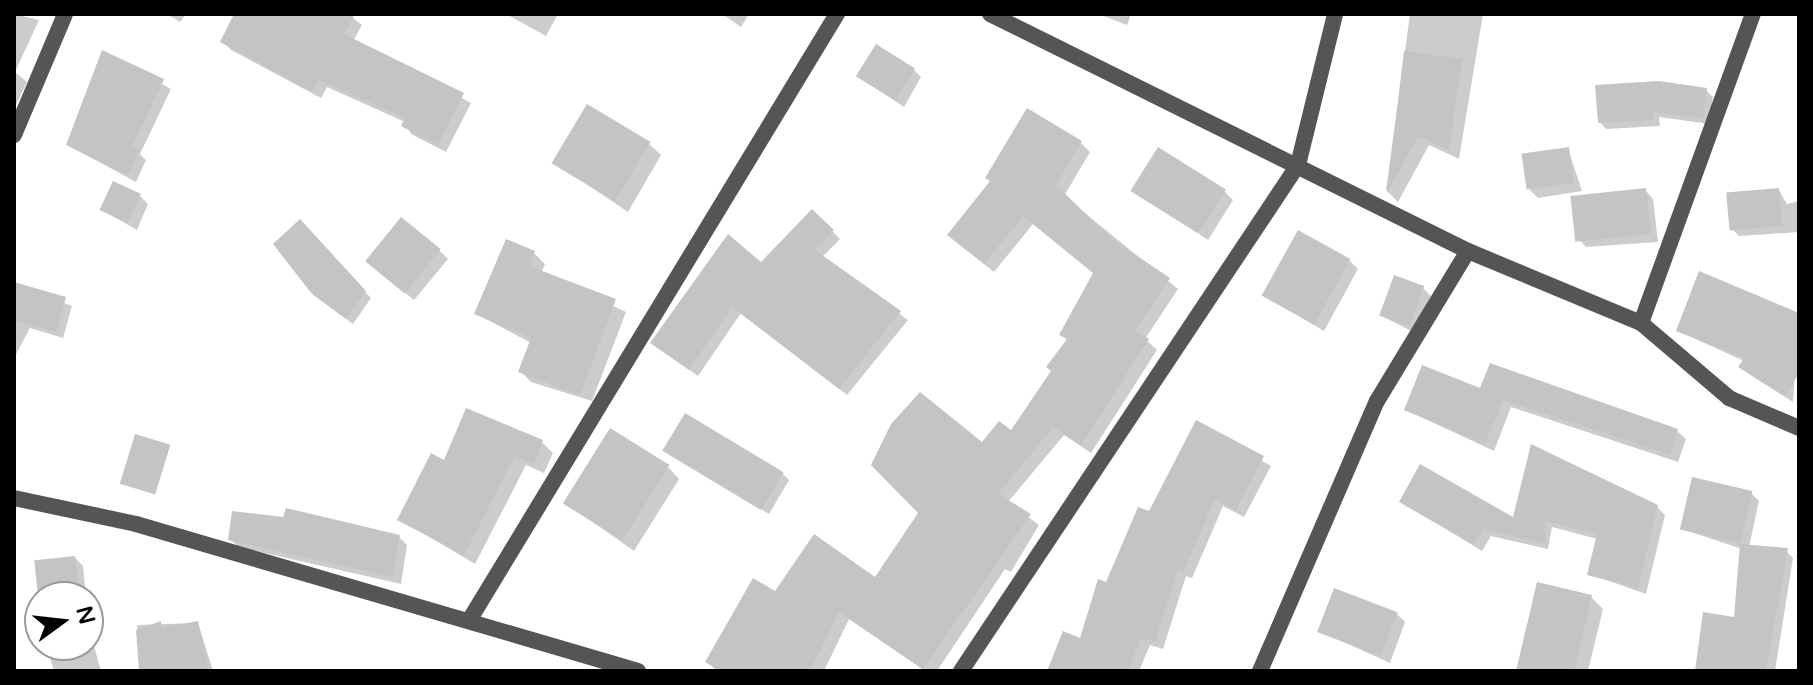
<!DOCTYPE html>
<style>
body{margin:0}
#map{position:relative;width:1813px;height:685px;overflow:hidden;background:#fff;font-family:"Varela Round",sans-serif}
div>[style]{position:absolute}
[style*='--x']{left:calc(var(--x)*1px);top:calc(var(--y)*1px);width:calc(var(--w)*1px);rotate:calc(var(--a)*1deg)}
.shadow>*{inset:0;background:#0003}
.building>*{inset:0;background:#c4c4c4;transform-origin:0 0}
.minor>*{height:16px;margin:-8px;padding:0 8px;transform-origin:8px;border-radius:8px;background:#555}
span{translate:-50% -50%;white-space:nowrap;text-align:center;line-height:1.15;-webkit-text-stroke:7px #fff;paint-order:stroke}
.frame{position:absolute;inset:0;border:16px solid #000;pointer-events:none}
.north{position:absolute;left:24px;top:581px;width:80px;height:80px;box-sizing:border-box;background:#fff;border:2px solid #999;border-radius:50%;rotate:75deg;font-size:22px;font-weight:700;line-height:32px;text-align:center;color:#000}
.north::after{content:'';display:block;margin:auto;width:28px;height:36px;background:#000;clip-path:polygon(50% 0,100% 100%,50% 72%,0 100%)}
</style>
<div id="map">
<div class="shadow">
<div style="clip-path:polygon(14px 14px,39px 20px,15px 72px,27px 82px,14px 109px)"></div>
<div style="clip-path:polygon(167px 14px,186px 14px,180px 22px)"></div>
<div style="clip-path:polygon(236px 14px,348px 14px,362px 25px,353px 41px,471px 103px,446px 152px,411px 134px,405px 122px,327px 87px,321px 98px,231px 50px,223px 42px)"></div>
<div style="clip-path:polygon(506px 14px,558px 14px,546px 36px)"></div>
<div style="clip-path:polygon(722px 14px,749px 14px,741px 27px)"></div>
<div style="clip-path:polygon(1098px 14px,1131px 14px,1127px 25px)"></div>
<div style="clip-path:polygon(1410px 14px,1483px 14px,1459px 159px,1429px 145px,1398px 202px,1386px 190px)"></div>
<div style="clip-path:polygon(103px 52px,171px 89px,140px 154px,146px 160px,136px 182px,68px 145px)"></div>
<div style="clip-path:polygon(913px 69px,921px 77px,904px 107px,860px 77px)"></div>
<div style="clip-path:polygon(1706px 90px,1713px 97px,1709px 124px,1659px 117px,1660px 126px,1606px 129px,1600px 122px)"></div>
<div style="clip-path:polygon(1081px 143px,1090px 152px,1064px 196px,1178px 289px,1145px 339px,1157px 350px,1091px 453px,1064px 435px,1008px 502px,1039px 525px,1011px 572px,1005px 569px,937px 671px,925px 671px,849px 619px,824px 671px,717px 671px,707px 661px,775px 594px,876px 580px,983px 444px,1011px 433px,1053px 371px,1068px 341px,1062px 334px,1095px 274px,1033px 224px,994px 272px,959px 244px)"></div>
<div style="clip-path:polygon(649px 144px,661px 155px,628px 212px,555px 163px)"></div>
<div style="clip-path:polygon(1568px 149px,1582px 191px,1538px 198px,1529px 189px)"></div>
<div style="clip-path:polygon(1134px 190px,1224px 191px,1233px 200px,1208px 240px)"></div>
<div style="clip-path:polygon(1645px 190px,1653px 199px,1658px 242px,1586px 247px,1578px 238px)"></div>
<div style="clip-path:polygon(1779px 190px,1787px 204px,1799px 201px,1799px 232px,1739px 236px,1731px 228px)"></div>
<div style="clip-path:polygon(140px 196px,148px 204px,137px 230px,102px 210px)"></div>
<div style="clip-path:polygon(812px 211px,840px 239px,822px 257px,908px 320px,847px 395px,741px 313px,698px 376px,653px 343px,761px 264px)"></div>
<div style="clip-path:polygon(300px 222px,371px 298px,353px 324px,321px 300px)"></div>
<div style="clip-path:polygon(439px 250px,448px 259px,414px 300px,377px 270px)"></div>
<div style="clip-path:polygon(534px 253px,545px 264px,541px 273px,626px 312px,592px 401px,531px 382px,520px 371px,531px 343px,477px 314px)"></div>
<div style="clip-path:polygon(1350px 261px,1358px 269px,1324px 331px,1265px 296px)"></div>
<div style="clip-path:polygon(1700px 274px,1799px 315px,1793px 402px,1749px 374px,1744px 361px,1678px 331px)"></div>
<div style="clip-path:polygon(14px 284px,72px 306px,63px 338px,30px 328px,14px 358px)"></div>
<div style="clip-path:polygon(1423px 288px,1431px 296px,1417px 334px,1380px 315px)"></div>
<div style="clip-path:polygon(1481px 391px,1677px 431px,1686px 439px,1678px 462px,1511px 407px,1494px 451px,1406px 410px)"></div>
<div style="clip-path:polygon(1197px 423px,1271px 466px,1244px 517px,1223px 506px,1192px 578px,1186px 576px,1163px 649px,1150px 645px,1139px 671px,1049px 671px,1081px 640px)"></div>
<div style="clip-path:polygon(542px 442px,553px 453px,544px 473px,526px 465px,475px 564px,399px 519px,445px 462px)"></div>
<div style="clip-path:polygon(663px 448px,782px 473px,789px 480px,769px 514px)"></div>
<div style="clip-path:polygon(668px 467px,679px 479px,634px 551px,566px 503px)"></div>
<div style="clip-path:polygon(1751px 493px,1759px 501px,1749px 547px,1785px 550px,1793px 558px,1775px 671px,1697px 671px,1736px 620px,1742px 549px,1682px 529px)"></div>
<div style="clip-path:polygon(1402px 502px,1515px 520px,1657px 507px,1665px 515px,1646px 594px,1589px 574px,1597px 539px,1552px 527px,1548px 549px,1491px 536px,1482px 551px)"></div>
<div style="clip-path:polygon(399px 537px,407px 545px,401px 584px,239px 547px,230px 539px)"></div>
<div style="clip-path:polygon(75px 558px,83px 566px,86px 597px,40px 602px,36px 561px)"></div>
<div style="clip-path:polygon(1591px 597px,1603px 609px,1588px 671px,1518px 671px)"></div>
<div style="clip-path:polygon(1397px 614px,1405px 622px,1390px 663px,1319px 631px)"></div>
<div style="clip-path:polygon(198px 623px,213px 671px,141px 671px,137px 625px)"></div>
<div style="clip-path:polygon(88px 625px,101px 671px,54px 671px,46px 645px,88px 645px)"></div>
</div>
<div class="building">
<div style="clip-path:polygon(234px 14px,355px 14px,344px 34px,464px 93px,438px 145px,401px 126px,405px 118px,319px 80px,312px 92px,220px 42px)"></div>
<div style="left:876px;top:44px;width:46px;height:38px;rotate:32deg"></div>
<div style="clip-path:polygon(102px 50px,164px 79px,132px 147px,139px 150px,128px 176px,66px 145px)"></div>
<div style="clip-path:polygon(1404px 51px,1462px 59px,1449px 150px,1418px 136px,1387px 193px)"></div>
<div style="clip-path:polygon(1659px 81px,1707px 88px,1703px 118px,1653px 112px,1654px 120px,1598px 123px,1595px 85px)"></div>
<div style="left:587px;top:104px;width:74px;height:69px;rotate:31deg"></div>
<div style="clip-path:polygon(1027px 108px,1082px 141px,1056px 185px,1112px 239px,1170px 278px,1135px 331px,1149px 339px,1081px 445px,1053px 427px,998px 494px,1031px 514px,923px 669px,839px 612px,810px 671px,720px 671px,705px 662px,753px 578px,775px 591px,814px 534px,875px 577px,918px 513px,871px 465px,891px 424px,920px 392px,982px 442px,999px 421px,1011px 430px,1051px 371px,1046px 367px,1067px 339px,1059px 335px,1093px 273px,1023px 216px,984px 264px,947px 235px,990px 181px,985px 178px)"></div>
<div style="left:1158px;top:147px;width:80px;height:52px;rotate:32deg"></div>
<div style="left:1569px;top:147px;width:36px;height:48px;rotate:82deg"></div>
<div style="left:113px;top:181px;width:31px;height:32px;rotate:25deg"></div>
<div style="left:1646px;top:188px;width:46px;height:76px;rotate:84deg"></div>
<div style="left:1779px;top:188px;width:38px;height:53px;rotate:85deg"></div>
<div style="clip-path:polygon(812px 209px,834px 230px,815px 250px,901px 311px,839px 389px,732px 307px,689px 370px,650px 343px,728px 234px,761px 262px)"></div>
<div style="left:401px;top:217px;width:51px;height:57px;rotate:39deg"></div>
<div style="clip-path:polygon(300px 219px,366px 291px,346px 319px,312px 294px,273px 244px)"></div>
<div style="left:1298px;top:230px;width:60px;height:75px;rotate:29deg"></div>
<div style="clip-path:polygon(506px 239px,535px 251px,529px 266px,616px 299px,580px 395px,518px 372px,531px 338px,474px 314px)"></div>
<div style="clip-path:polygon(1699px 271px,1799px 313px,1799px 373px,1785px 396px,1738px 367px,1744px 358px,1676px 331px)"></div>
<div style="left:1394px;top:275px;width:32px;height:43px;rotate:20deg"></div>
<div style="clip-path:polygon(14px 282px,66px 297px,56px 332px,14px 320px)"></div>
<div style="clip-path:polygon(1490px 363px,1678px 429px,1670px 455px,1503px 400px,1485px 444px,1404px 410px,1422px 365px,1480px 388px)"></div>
<div style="clip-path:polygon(466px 408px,543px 440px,534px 464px,515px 456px,464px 555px,397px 520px,431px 453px,444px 460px)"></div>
<div style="left:685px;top:413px;width:115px;height:44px;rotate:31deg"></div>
<div style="clip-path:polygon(1196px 420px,1264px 456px,1236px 510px,1215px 499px,1183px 572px,1178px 569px,1155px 642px,1141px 638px,1128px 671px,1047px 671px,1063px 631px,1080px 638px,1098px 579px,1106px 582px,1138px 507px,1149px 511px)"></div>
<div style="left:610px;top:428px;width:70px;height:89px;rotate:32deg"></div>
<div style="left:135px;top:434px;width:37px;height:52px;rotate:17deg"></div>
<div style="clip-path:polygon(1531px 444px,1658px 505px,1638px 588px,1587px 575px,1597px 534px,1545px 521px,1546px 544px,1483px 529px,1474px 545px,1399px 502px,1420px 464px,1513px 517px)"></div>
<div style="left:1692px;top:477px;width:62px;height:54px;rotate:13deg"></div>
<div style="clip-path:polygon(286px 508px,400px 535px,393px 577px,228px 540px,232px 511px,283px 517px)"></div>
<div style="clip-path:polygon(1740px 544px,1788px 548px,1766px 671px,1695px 671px,1703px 612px,1734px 617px)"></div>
<div style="left:75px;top:556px;width:41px;height:41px;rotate:84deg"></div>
<div style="clip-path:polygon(1537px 582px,1592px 595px,1574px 671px,1516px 671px)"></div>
<div style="left:1334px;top:588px;width:68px;height:47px;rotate:21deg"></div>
<div style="clip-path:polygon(161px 621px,161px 628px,198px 621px,209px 671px,139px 671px,136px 630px)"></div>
</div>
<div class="minor">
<div style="--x:990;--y:14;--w:534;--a:26.37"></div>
<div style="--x:1468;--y:251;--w:187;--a:22.6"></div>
<div style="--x:1641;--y:323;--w:116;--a:40.4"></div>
<div style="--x:1729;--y:398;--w:76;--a:23.2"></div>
<div style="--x:14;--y:135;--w:131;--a:-67.1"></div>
<div style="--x:1641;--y:323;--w:329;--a:-70.1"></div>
<div style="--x:14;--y:498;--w:125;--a:12"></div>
<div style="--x:136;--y:524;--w:523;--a:16.32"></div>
<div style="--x:470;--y:619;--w:708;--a:-58.76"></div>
<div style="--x:961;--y:671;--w:608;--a:-56.34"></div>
<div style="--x:1298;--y:165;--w:155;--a:-76.2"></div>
<div style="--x:1260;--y:671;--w:294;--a:-66.6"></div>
<div style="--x:1377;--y:401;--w:175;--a:-58.8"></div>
</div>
<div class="frame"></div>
<div class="north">N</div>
</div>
